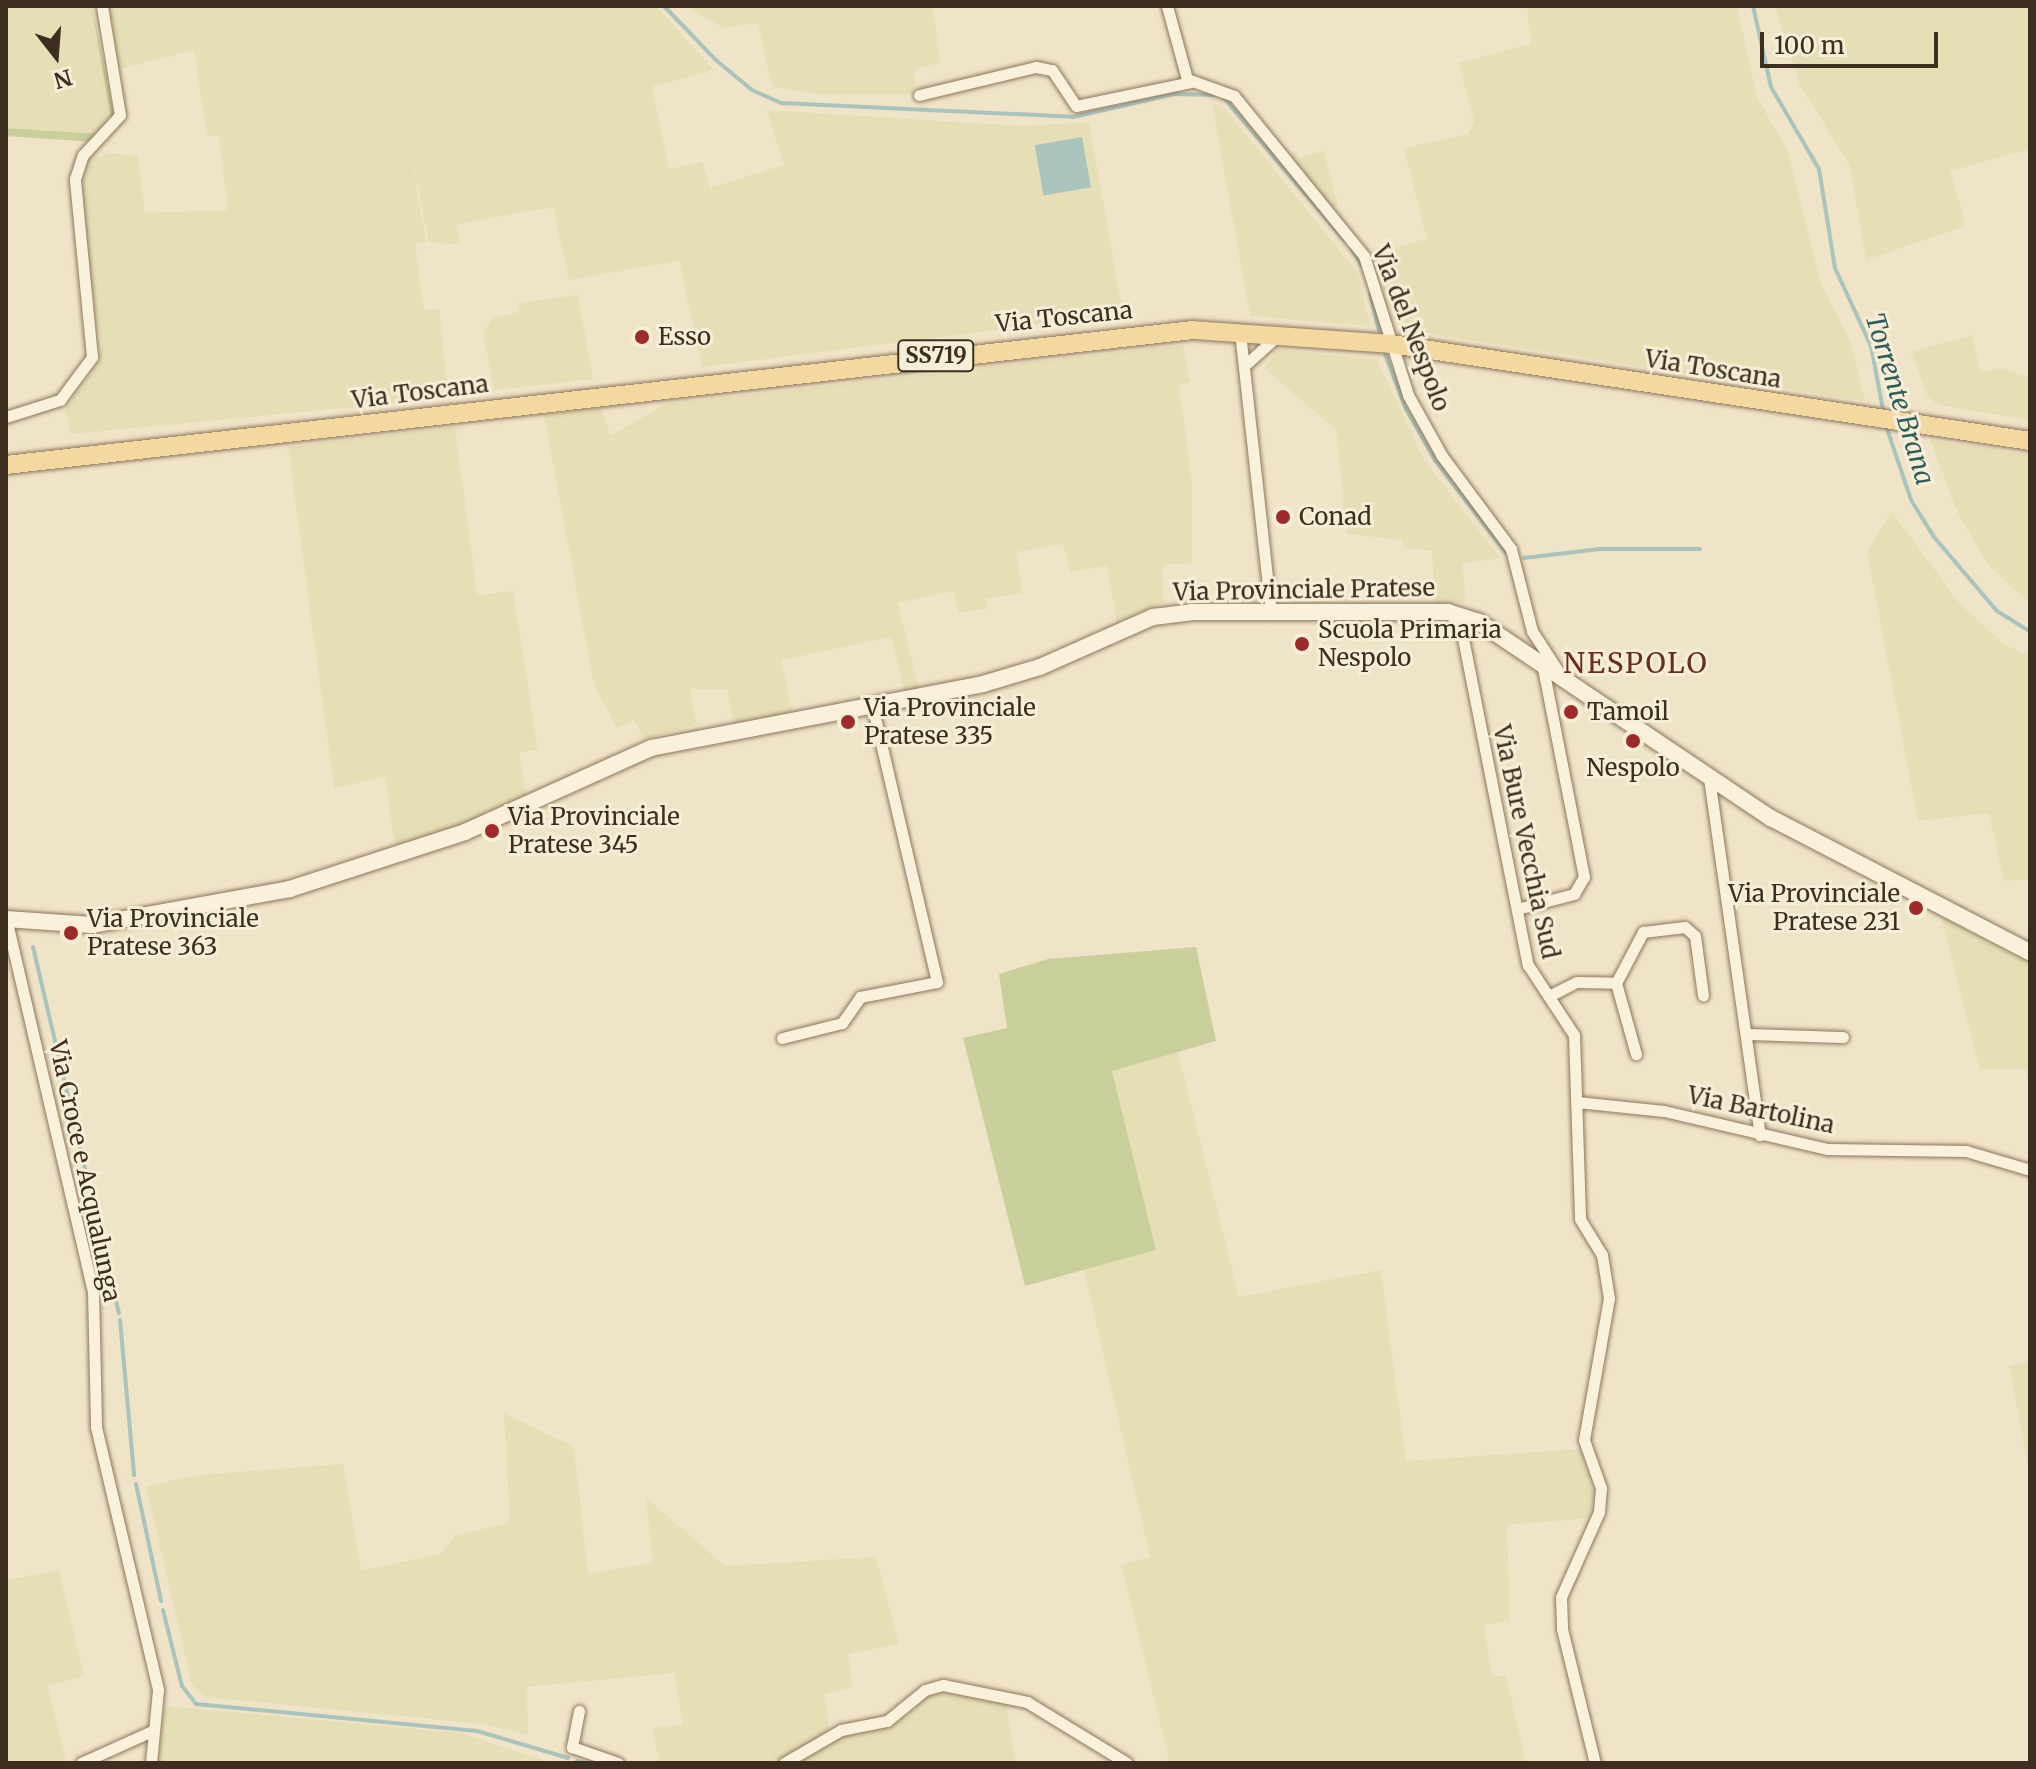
<!DOCTYPE html>
<style>
body{margin:0}
#map{position:relative;width:2036px;height:1769px;overflow:hidden;background:#f0e4c8;font-family:Merriweather,serif}
div>[style]{position:absolute}
[style*='--x']{left:calc(var(--x)*1px);top:calc(var(--y)*1px);width:calc(var(--w)*1px);rotate:calc(var(--a)*1deg)}
.farmland>*{inset:0;background:#e6deb5}
.green>*{inset:0;background:#c9cf9b}
.water>*{inset:0;background:#a9c4bc;transform-origin:0 0}
.stream>*{height:4px;margin:-2px;padding:0 2px;transform-origin:2px;border-radius:2px;background:#a9c4bc}
.roads{filter:drop-shadow(0 0 2px #8d765c) drop-shadow(0 0 2px #8d765c)}
.street>*{height:11px;margin:-5.5px;padding:0 5.5px;transform-origin:5.5px;border-radius:5.5px;background:#faf1dc}
.secondary>*{height:16px;margin:-8px;padding:0 8px;transform-origin:8px;border-radius:8px;background:#faf1dc}
.primary>*{height:18px;margin:-9px;padding:0 9px;transform-origin:9px;border-radius:9px;background:#f3d9a0}
.dots>*{width:22px;height:22px;translate:-50% -50%;box-sizing:border-box;border:4px solid #f7eed8;border-radius:50%}
span{translate:-50% -50%;white-space:nowrap;text-align:center;line-height:1.15;-webkit-text-stroke:6px #f7eed8;paint-order:stroke}
.shield-label span{padding:2px 6px;background:#f7eed8;border:2px solid;border-radius:6px;-webkit-text-stroke-width:0}
.shield-label{font-size:22px;color:#3d2e20;font-weight:700}
.street-label{font-size:24px;color:#3d2e20}
.poi-label{font-size:24px;color:#3d2e20}
.left{translate:0 -50%;text-align:left}
.right{translate:-100% -50%;text-align:right}
.water-label{font-size:26px;color:#2f5d5a;font-style:italic}
.quarter-label{font-size:28px;color:#6b2e1e;letter-spacing:2px}
.frame{position:absolute;inset:0;border:8px solid #3d2e20;pointer-events:none}
.north{position:absolute;left:16px;top:16px;width:80px;height:80px;-webkit-text-stroke:6px #f7eed8;paint-order:stroke;rotate:163deg;font-size:22px;font-weight:700;line-height:32px;text-align:center;color:#3d2e20}
.north::after{content:'';display:block;margin:auto;width:28px;height:36px;background:#3d2e20;clip-path:polygon(50% 0,100% 100%,50% 72%,0 100%)}
.scale{position:absolute;left:1760px;top:32px;width:178px;height:36px;box-sizing:border-box;border:4px solid #3d2e20;border-top:0;padding-left:10px;font-size:24px;line-height:28px;white-space:nowrap;color:#3d2e20;-webkit-text-stroke:6px #f7eed8;paint-order:stroke}
</style>
<div id="map">
<div class="farmland">
<div style="clip-path:polygon(6px 6px,92px 6px,113px 111px,98px 134px,6px 128px)"></div>
<div style="clip-path:polygon(107px 6px,656px 6px,714px 70px,652px 87px,669px 169px,702px 162px,710px 188px,784px 165px,767px 110px,1024px 126px,1089px 122px,1123px 314px,702px 367px,679px 261px,569px 280px,553px 207px,457px 224px,460px 244px,429px 243px,410px 147px,426px 242px,415px 243px,424px 310px,439px 309px,449px 398px,71px 434px,65px 409px,99px 362px,102px 344px,86px 259px,82px 173px,89px 159px,112px 153px,138px 156px,145px 213px,228px 210px,219px 136px,207px 136px,194px 50px,119px 69px)"></div>
<div style="clip-path:polygon(686px 6px,933px 6px,940px 63px,914px 69px,915px 94px,813px 94px,772px 86px,758px 23px,724px 28px)"></div>
<div style="clip-path:polygon(1527px 6px,1737px 6px,1757px 97px,1788px 151px,1821px 284px,1851px 342px,1865px 401px,1399px 329px,1370px 254px,1427px 239px,1404px 148px,1468px 134px,1474px 122px,1459px 63px,1531px 44px)"></div>
<div style="clip-path:polygon(1775px 6px,2030px 6px,2030px 149px,1950px 171px,1966px 226px,1866px 260px,1850px 166px,1799px 83px)"></div>
<div style="clip-path:polygon(1212px 103px,1225px 109px,1357px 272px,1370px 326px,1250px 316px)"></div>
<div style="clip-path:polygon(1294px 151px,1299px 157px,1324px 151px,1338px 205px,1330px 208px,1287px 164px)"></div>
<div style="clip-path:polygon(578px 295px,593px 379px,494px 390px,483px 332px,493px 318px,519px 312px,518px 303px)"></div>
<div style="clip-path:polygon(1972px 335px,1980px 372px,2001px 368px,2030px 377px,2030px 420px,1939px 405px,1928px 397px,1911px 352px)"></div>
<div style="clip-path:polygon(1183px 345px,1190px 382px,1179px 385px,1192px 482px,1192px 563px,1162px 565px,1163px 603px,1117px 621px,1107px 566px,1070px 572px,1063px 544px,1016px 552px,1023px 593px,985px 599px,988px 608px,959px 613px,953px 591px,898px 603px,919px 690px,905px 693px,891px 637px,781px 660px,794px 718px,734px 725px,727px 689px,690px 689px,697px 724px,644px 739px,634px 720px,617px 728px,594px 685px,544px 415px,602px 408px,610px 436px,667px 404px)"></div>
<div style="clip-path:polygon(1278px 350px,1377px 360px,1425px 461px,1500px 558px,1462px 564px,1466px 602px,1435px 603px,1432px 551px,1403px 548px,1403px 540px,1347px 534px,1336px 430px,1264px 368px)"></div>
<div style="clip-path:polygon(455px 427px,477px 595px,513px 591px,538px 750px,519px 752px,526px 796px,473px 823px,395px 846px,385px 777px,334px 788px,288px 447px)"></div>
<div style="clip-path:polygon(1930px 440px,2030px 455px,2030px 604px,1988px 565px,1957px 511px)"></div>
<div style="clip-path:polygon(1892px 512px,1960px 604px,2005px 645px,2030px 656px,2030px 879px,2004px 881px,1989px 813px,1918px 821px,1867px 552px)"></div>
<div style="clip-path:polygon(1941px 915px,2030px 965px,2030px 1090px,2026px 1069px,1980px 1070px)"></div>
<div style="clip-path:polygon(1178px 1052px,1239px 1297px,1381px 1270px,1406px 1461px,1580px 1449px,1594px 1494px,1589px 1518px,1507px 1525px,1510px 1620px,1484px 1625px,1492px 1677px,1506px 1675px,1526px 1763px,1170px 1763px,1121px 1565px,1150px 1557px,1084px 1270px,1156px 1250px,1112px 1071px)"></div>
<div style="clip-path:polygon(2030px 1361px,2030px 1475px,2009px 1366px)"></div>
<div style="clip-path:polygon(504px 1413px,574px 1447px,588px 1574px,653px 1563px,646px 1498px,725px 1566px,876px 1557px,899px 1644px,849px 1654px,852px 1687px,825px 1694px,830px 1737px,880px 1728px,906px 1717px,931px 1693px,951px 1692px,1006px 1703px,1016px 1763px,659px 1763px,653px 1728px,683px 1724px,674px 1673px,527px 1687px,528px 1735px,483px 1724px,205px 1697px,192px 1685px,146px 1486px,199px 1475px,343px 1464px,361px 1571px,442px 1553px,455px 1535px,510px 1523px)"></div>
<div style="clip-path:polygon(59px 1570px,84px 1676px,47px 1686px,67px 1763px,6px 1763px,6px 1580px)"></div>
<div style="clip-path:polygon(165px 1706px,461px 1733px,552px 1763px,158px 1763px)"></div>
</div>
<div class="green">
<div style="clip-path:polygon(92px 6px,114px 116px,94px 142px,6px 136px,6px 128px,98px 134px,111px 119px)"></div>
<div style="clip-path:polygon(1196px 947px,1216px 1041px,1112px 1071px,1156px 1250px,1025px 1286px,963px 1038px,1007px 1028px,999px 974px,1048px 959px)"></div>
</div>
<div class="water">
<div style="left:1082px;top:137px;width:51px;height:48px;rotate:80deg"></div>
</div>
<div class="stream">
<div style="--x:664;--y:6;--w:76;--a:46.1"></div>
<div style="--x:717;--y:61;--w:45;--a:39.6"></div>
<div style="--x:752;--y:90;--w:32;--a:24"></div>
<div style="--x:781;--y:103;--w:292;--a:2.7"></div>
<div style="--x:1073;--y:117;--w:104;--a:-12.8"></div>
<div style="--x:1174;--y:94;--w:41;--a:1.4"></div>
<div style="--x:1753;--y:6;--w:83;--a:77.5"></div>
<div style="--x:1771;--y:87;--w:95;--a:59.7"></div>
<div style="--x:1819;--y:169;--w:100;--a:80.8"></div>
<div style="--x:1835;--y:268;--w:86;--a:65.2"></div>
<div style="--x:1871;--y:346;--w:70;--a:79.3"></div>
<div style="--x:1224;--y:98;--w:186;--a:49.8"></div>
<div style="--x:1352;--y:250;--w:19;--a:58"></div>
<div style="--x:1370;--y:294;--w:37;--a:76"></div>
<div style="--x:1385;--y:354;--w:59;--a:69.1"></div>
<div style="--x:1406;--y:409;--w:59;--a:60.4"></div>
<div style="--x:1435;--y:460;--w:116;--a:52.7"></div>
<div style="--x:1885;--y:423;--w:81;--a:71.3"></div>
<div style="--x:1911;--y:500;--w:44;--a:58.1"></div>
<div style="--x:1934;--y:537;--w:97;--a:49.6"></div>
<div style="--x:1997;--y:611;--w:39;--a:32"></div>
<div style="--x:1524;--y:558;--w:76;--a:-6.8"></div>
<div style="--x:1599;--y:549;--w:101;--a:0"></div>
<div style="--x:33;--y:947;--w:376;--a:76.8"></div>
<div style="--x:120;--y:1320;--w:156;--a:84.8"></div>
<div style="--x:136;--y:1484;--w:120;--a:77.9"></div>
<div style="--x:163;--y:1610;--w:78;--a:76"></div>
<div style="--x:182;--y:1686;--w:23;--a:52"></div>
<div style="--x:196;--y:1704;--w:282;--a:5.5"></div>
<div style="--x:477;--y:1731;--w:95;--a:16.5"></div>
<div style="--x:577;--y:1761;--w:8;--a:14"></div>
</div>
<div class="roads">
<div class="street">
<div style="--x:1167;--y:6;--w:76;--a:74.7"></div>
<div style="--x:1187;--y:79;--w:50;--a:19.9"></div>
<div style="--x:1234;--y:96;--w:206;--a:50.9"></div>
<div style="--x:1364;--y:256;--w:146;--a:72.4"></div>
<div style="--x:1408;--y:395;--w:70;--a:60.9"></div>
<div style="--x:1442;--y:456;--w:116;--a:53.4"></div>
<div style="--x:1511;--y:549;--w:85;--a:75.6"></div>
<div style="--x:1532;--y:631;--w:48;--a:57"></div>
<div style="--x:919;--y:95;--w:120;--a:-13.5"></div>
<div style="--x:1036;--y:67;--w:16;--a:11"></div>
<div style="--x:1052;--y:70;--w:43;--a:56.3"></div>
<div style="--x:1076;--y:106;--w:117;--a:-11.8"></div>
<div style="--x:1240;--y:332;--w:284;--a:83.7"></div>
<div style="--x:1244;--y:366;--w:43;--a:-42.2"></div>
<div style="--x:6;--y:417;--w:57;--a:-17.5"></div>
<div style="--x:60;--y:400;--w:54;--a:-53.3"></div>
<div style="--x:92;--y:357;--w:179;--a:-95.5"></div>
<div style="--x:75;--y:179;--w:25;--a:-72"></div>
<div style="--x:83;--y:155;--w:54;--a:-47.2"></div>
<div style="--x:120;--y:115;--w:110;--a:-99.4"></div>
<div style="--x:1458;--y:613;--w:359;--a:78.8"></div>
<div style="--x:1528;--y:965;--w:84;--a:56.7"></div>
<div style="--x:1574;--y:1035;--w:184;--a:88.1"></div>
<div style="--x:1580;--y:1219;--w:42;--a:58.6"></div>
<div style="--x:1602;--y:1255;--w:44;--a:80.8"></div>
<div style="--x:1609;--y:1298;--w:144;--a:100"></div>
<div style="--x:1584;--y:1440;--w:51;--a:70.5"></div>
<div style="--x:1601;--y:1488;--w:24;--a:95"></div>
<div style="--x:1599;--y:1512;--w:93;--a:114.1"></div>
<div style="--x:1561;--y:1597;--w:32;--a:88"></div>
<div style="--x:1562;--y:1629;--w:138;--a:76.2"></div>
<div style="--x:1709;--y:778;--w:361;--a:81.9"></div>
<div style="--x:1517;--y:909;--w:59;--a:-14.7"></div>
<div style="--x:1574;--y:894;--w:20;--a:-60"></div>
<div style="--x:1584;--y:877;--w:218;--a:-101.1"></div>
<div style="--x:6;--y:918;--w:383;--a:76.9"></div>
<div style="--x:93;--y:1291;--w:136;--a:88.7"></div>
<div style="--x:96;--y:1427;--w:270;--a:76.7"></div>
<div style="--x:158;--y:1690;--w:73;--a:95.5"></div>
<div style="--x:1616;--y:983;--w:58;--a:-62.1"></div>
<div style="--x:1643;--y:932;--w:42;--a:-6.8"></div>
<div style="--x:1685;--y:927;--w:13;--a:42"></div>
<div style="--x:1695;--y:936;--w:60;--a:82.3"></div>
<div style="--x:1549;--y:996;--w:31;--a:-27"></div>
<div style="--x:1577;--y:982;--w:39;--a:1"></div>
<div style="--x:1616;--y:983;--w:74;--a:74.3"></div>
<div style="--x:1747;--y:1034;--w:96;--a:1.8"></div>
<div style="--x:782;--y:1038;--w:62;--a:-14"></div>
<div style="--x:842;--y:1023;--w:32;--a:-55"></div>
<div style="--x:860;--y:997;--w:78;--a:-11"></div>
<div style="--x:937;--y:982;--w:280;--a:-103.2"></div>
<div style="--x:1577;--y:1102;--w:87;--a:5.9"></div>
<div style="--x:1664;--y:1111;--w:167;--a:13.1"></div>
<div style="--x:1827;--y:1149;--w:139;--a:0.8"></div>
<div style="--x:1966;--y:1151;--w:67;--a:16.5"></div>
<div style="--x:579;--y:1711;--w:37;--a:101"></div>
<div style="--x:572;--y:1747;--w:49;--a:19.2"></div>
<div style="--x:81;--y:1763;--w:76;--a:-24.2"></div>
<div style="--x:784;--y:1763;--w:66;--a:-30.1"></div>
<div style="--x:841;--y:1730;--w:47;--a:-11.1"></div>
<div style="--x:887;--y:1721;--w:49;--a:-39.2"></div>
<div style="--x:925;--y:1690;--w:19;--a:-16"></div>
<div style="--x:943;--y:1685;--w:86;--a:11.4"></div>
<div style="--x:1027;--y:1702;--w:117;--a:31.4"></div>
</div>
<div class="secondary">
<div style="--x:6;--y:919;--w:86;--a:4"></div>
<div style="--x:92;--y:925;--w:201;--a:-10.3"></div>
<div style="--x:290;--y:889;--w:184;--a:-18"></div>
<div style="--x:465;--y:832;--w:204;--a:-24.3"></div>
<div style="--x:651;--y:748;--w:338;--a:-10.9"></div>
<div style="--x:983;--y:684;--w:59;--a:-16.6"></div>
<div style="--x:1040;--y:667;--w:124;--a:-23.9"></div>
<div style="--x:1153;--y:617;--w:38;--a:-7"></div>
<div style="--x:1191;--y:612;--w:257;--a:0"></div>
<div style="--x:1448;--y:612;--w:33;--a:18"></div>
<div style="--x:1479;--y:622;--w:352;--a:33.9"></div>
<div style="--x:1771;--y:818;--w:292;--a:27.4"></div>
</div>
<div class="primary">
<div style="--x:6;--y:465;--w:1195;--a:-6.49"></div>
<div style="--x:1193;--y:330;--w:198;--a:4"></div>
<div style="--x:1391;--y:344;--w:646;--a:8.63"></div>
</div>
</div>
<div class="dots">
<div style="left:642px;top:337px;background:#9e2a2b"></div>
<div style="left:1283px;top:517px;background:#9e2a2b"></div>
<div style="left:1302px;top:644px;background:#9e2a2b"></div>
<div style="left:1571px;top:712px;background:#9e2a2b"></div>
<div style="left:848px;top:722px;background:#9e2a2b"></div>
<div style="left:1633px;top:741px;background:#9e2a2b"></div>
<div style="left:492px;top:831px;background:#9e2a2b"></div>
<div style="left:1916px;top:908px;background:#9e2a2b"></div>
<div style="left:71px;top:933px;background:#9e2a2b"></div>
</div>
<div class="shield-label">
<span style="left:936px;top:356px">SS719</span>
</div>
<div class="street-label">
<span style="left:1064px;top:317px;rotate:-6deg">Via Toscana</span>
<span style="left:1411px;top:328px;rotate:69deg">Via del Nespolo</span>
<span style="left:1713px;top:369px;rotate:9deg">Via Toscana</span>
<span style="left:420px;top:392px;rotate:-7deg">Via Toscana</span>
<span style="left:1304px;top:590px;rotate:-1deg">Via Provinciale Pratese</span>
<span style="left:1526px;top:842px;rotate:78deg">Via Bure Vecchia Sud</span>
<span style="left:1761px;top:1110px;rotate:12deg">Via Bartolina</span>
<span style="left:85px;top:1171px;rotate:78deg">Via Croce e Acqualunga</span>
</div>
<div class="poi-label">
<span class="left" style="left:658px;top:337px">Esso</span>
<span class="left" style="left:1299px;top:517px">Conad</span>
<span class="left" style="left:1318px;top:644px">Scuola Primaria<br>Nespolo</span>
<span class="left" style="left:864px;top:722px">Via Provinciale<br>Pratese 335</span>
<span class="left" style="left:1587px;top:712px">Tamoil</span>
<span style="left:1633px;top:768px">Nespolo</span>
<span class="left" style="left:508px;top:831px">Via Provinciale<br>Pratese 345</span>
<span class="right" style="left:1900px;top:908px">Via Provinciale<br>Pratese 231</span>
<span class="left" style="left:87px;top:933px">Via Provinciale<br>Pratese 363</span>
</div>
<div class="water-label">
<span style="left:1900px;top:399px;rotate:73deg">Torrente Brana</span>
</div>
<div class="quarter-label">
<span style="left:1636px;top:663px">NESPOLO</span>
</div>
<div class="frame"></div>
<div class="north">N</div>
<div class="scale">100 m</div>
</div>
